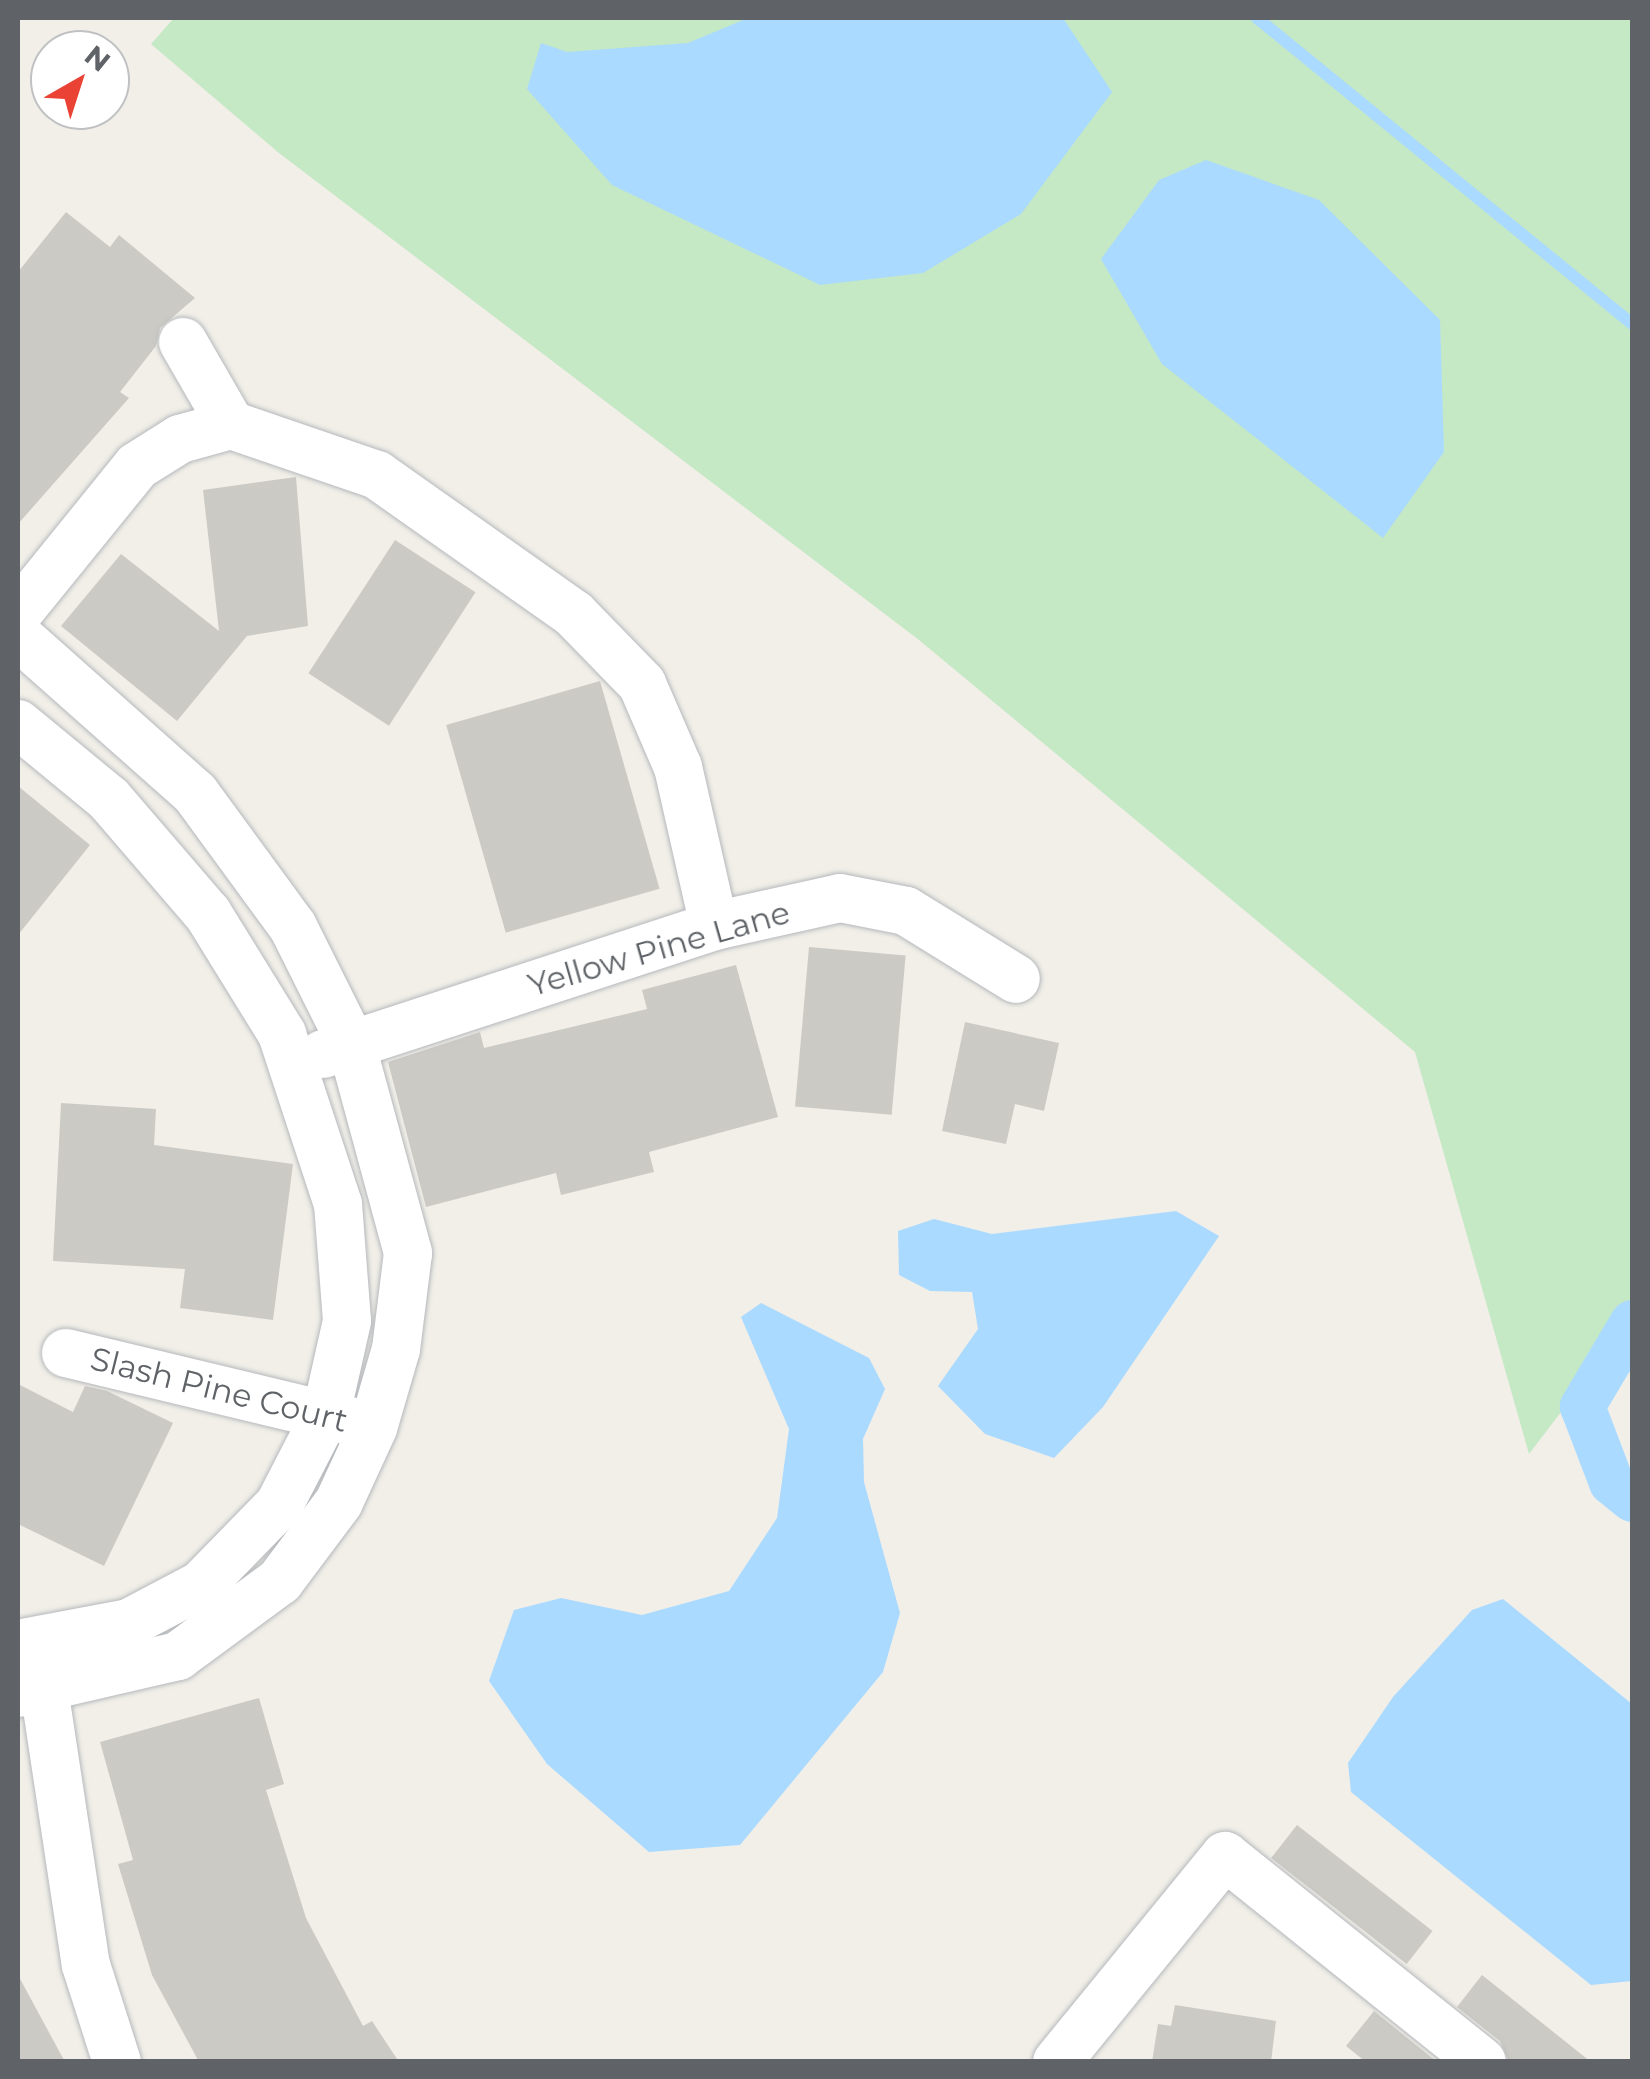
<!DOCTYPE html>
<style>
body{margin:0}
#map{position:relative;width:1650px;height:2079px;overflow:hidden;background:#f1efe8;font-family:Montserrat,sans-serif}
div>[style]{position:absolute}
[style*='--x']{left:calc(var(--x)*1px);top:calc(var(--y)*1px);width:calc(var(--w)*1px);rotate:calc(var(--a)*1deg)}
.green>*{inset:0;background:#c5e8c5}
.water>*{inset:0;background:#aadaff}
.stream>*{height:12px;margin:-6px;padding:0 6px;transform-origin:6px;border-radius:6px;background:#aadaff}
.canal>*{height:45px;margin:-22.5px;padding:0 22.5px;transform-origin:22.5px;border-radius:22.5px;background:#aadaff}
.building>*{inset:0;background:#cccac5;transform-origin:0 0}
.roads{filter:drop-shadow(0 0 2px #b5b8bc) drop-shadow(0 0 2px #b5b8bc)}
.minor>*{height:48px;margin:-24px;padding:0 24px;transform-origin:24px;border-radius:24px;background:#fff}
span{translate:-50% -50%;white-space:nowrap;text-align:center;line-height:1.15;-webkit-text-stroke:9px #fff;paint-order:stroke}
.street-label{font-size:32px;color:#5f6368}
.frame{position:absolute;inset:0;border:20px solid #5f6368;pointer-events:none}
.north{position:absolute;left:30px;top:30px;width:100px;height:100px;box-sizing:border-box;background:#fff;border:2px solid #bfc1c3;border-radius:50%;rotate:39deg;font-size:28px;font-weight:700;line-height:40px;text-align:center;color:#5f6368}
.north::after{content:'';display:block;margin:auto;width:35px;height:45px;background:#ea4335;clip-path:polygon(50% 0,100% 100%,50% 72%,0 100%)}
</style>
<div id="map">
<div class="green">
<div style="clip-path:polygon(174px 18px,1632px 18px,1632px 1319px,1529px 1454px,1415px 1052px,919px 640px,279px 153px,151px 44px)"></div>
</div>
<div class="water">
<div style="clip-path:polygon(748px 18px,1063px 18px,1112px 92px,1021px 214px,923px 273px,820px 285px,612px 185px,527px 89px,541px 43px,567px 52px,688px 43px)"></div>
<div style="clip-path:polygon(1206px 160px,1319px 200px,1440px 320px,1444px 452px,1383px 538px,1162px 364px,1101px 259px,1159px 180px)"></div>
<div style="clip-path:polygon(1176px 1211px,1219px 1236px,1103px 1407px,1054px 1458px,985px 1434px,938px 1386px,978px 1329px,972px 1292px,930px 1291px,899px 1275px,898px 1231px,934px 1219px,992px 1234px)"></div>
<div style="clip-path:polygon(761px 1303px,869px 1358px,885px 1389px,863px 1439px,864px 1482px,900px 1613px,883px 1672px,740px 1845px,649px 1852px,547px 1764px,489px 1681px,514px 1610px,561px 1598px,642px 1615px,729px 1591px,777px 1518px,789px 1429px,741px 1317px)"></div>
<div style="clip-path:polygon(1503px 1599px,1632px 1704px,1632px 1981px,1591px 1985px,1351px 1792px,1348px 1763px,1393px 1697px,1472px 1610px)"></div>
</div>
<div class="stream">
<div style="--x:1257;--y:18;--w:484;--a:39.2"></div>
</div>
<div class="canal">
<div style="--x:1632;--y:1322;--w:98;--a:120.8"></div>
<div style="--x:1582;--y:1406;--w:81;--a:69.1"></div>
<div style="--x:1611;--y:1482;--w:27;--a:39"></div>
</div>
<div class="building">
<div style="clip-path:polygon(66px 212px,110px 247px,119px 235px,195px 298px,160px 328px,156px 346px,120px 392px,129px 398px,18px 524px,18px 272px)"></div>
<div style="clip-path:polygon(296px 477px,308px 626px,247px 636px,177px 721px,61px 626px,121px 554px,219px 631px,203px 490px)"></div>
<div style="left:395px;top:540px;width:96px;height:159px;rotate:33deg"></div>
<div style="left:600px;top:681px;width:216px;height:160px;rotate:74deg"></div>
<div style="clip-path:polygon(18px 786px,90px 845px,18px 935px)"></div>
<div style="left:809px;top:947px;width:97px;height:160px;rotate:5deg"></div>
<div style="clip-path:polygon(736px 965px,778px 1117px,649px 1152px,654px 1172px,561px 1195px,556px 1173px,426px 1207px,388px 1062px,480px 1032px,484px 1048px,647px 1009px,642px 990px)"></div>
<div style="clip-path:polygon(965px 1022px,1059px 1043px,1044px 1111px,1015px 1104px,1006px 1144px,942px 1131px)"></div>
<div style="clip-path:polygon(61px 1103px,156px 1109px,154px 1145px,293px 1164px,273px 1320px,180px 1308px,185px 1269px,53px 1261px)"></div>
<div style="clip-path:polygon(18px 1384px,73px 1412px,85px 1386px,107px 1391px,173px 1423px,104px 1566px,18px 1524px)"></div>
<div style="clip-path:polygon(259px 1698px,284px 1784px,266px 1790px,306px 1918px,363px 2026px,372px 2021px,399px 2062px,199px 2062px,152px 1975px,118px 1864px,133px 1860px,100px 1742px)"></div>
<div style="left:1297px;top:1825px;width:172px;height:42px;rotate:38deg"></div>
<div style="clip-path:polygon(18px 1975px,65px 2062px,18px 2062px)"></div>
<div style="clip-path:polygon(1482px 1975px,1591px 2062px,1509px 2062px,1500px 2041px,1457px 2007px)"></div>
<div style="clip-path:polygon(1175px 2005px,1276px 2021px,1271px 2062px,1152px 2062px,1158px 2024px,1171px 2026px)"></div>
<div style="clip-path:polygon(1374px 2011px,1437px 2062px,1366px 2062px,1346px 2046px)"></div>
</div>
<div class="roads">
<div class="minor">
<div style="--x:183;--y:342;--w:96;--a:60"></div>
<div style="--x:18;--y:613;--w:189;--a:-51"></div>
<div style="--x:137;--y:466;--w:51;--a:-32.1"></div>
<div style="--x:180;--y:439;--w:53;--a:-15.4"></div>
<div style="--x:231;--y:425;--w:154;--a:18.9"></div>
<div style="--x:377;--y:475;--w:241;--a:35.2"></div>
<div style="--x:574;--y:614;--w:98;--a:45.8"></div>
<div style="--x:642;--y:684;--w:90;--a:66.6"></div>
<div style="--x:678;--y:767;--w:163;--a:77.2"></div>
<div style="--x:18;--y:636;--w:237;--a:41.6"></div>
<div style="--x:195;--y:793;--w:166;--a:53.8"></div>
<div style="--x:293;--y:927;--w:130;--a:63.4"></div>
<div style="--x:351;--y:1043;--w:218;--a:74.8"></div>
<div style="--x:408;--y:1253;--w:97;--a:97.1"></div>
<div style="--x:396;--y:1349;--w:82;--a:106.2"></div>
<div style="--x:373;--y:1428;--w:81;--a:114.7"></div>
<div style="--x:339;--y:1502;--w:99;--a:126.8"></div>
<div style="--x:280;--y:1581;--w:127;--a:143.7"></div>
<div style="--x:178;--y:1656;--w:164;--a:167"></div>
<div style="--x:18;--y:724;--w:118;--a:39.5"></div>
<div style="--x:109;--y:799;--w:152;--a:49.3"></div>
<div style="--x:208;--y:914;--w:141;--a:58.3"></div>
<div style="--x:282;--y:1034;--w:179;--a:71.8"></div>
<div style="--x:338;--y:1204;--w:117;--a:85.6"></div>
<div style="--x:347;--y:1321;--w:95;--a:102.7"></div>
<div style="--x:326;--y:1414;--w:102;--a:117.3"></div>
<div style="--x:279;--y:1505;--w:112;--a:134.3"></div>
<div style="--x:201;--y:1585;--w:81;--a:152.2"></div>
<div style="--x:129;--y:1623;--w:113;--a:169.3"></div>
<div style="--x:323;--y:1054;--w:411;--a:-18.1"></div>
<div style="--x:714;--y:926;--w:129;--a:-12.5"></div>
<div style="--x:840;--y:898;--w:67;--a:11.1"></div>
<div style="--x:906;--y:911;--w:129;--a:31.7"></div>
<div style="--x:66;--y:1353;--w:296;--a:13.5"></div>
<div style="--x:40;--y:1662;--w:306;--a:81.4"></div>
<div style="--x:86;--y:1965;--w:102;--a:72.3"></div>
<div style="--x:1057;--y:2062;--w:266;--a:-50.8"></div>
<div style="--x:1225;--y:1856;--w:329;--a:38.7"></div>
</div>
</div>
<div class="street-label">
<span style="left:659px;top:949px;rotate:-16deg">Yellow Pine Lane</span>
<span style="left:219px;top:1390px;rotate:14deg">Slash Pine Court</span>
</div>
<div class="frame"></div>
<div class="north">N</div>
</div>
